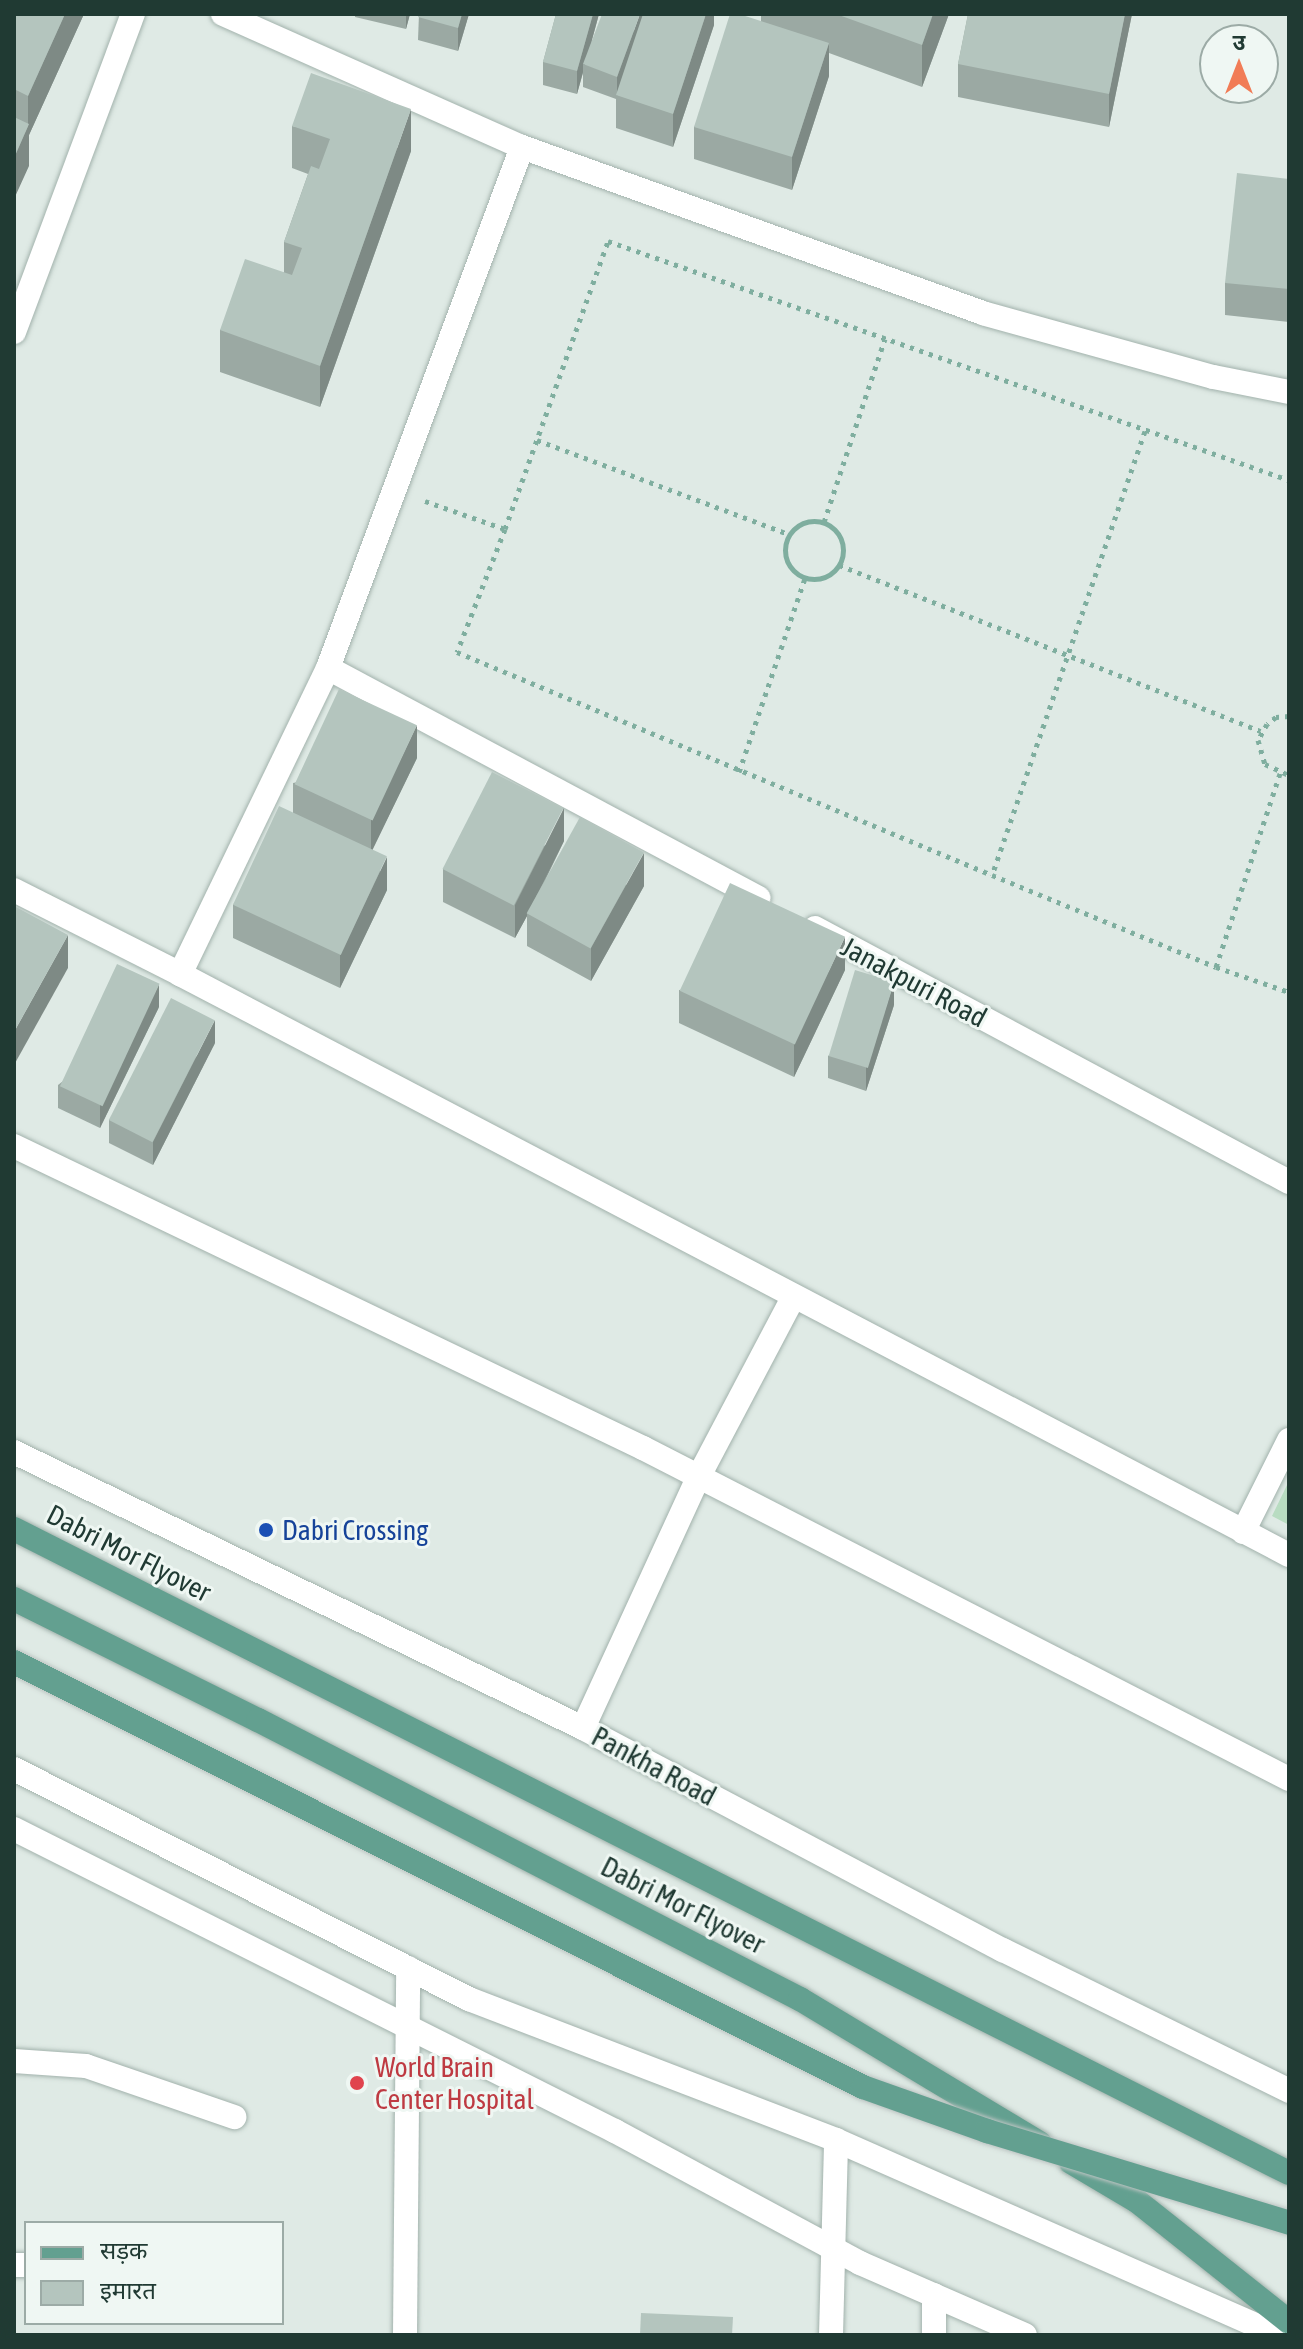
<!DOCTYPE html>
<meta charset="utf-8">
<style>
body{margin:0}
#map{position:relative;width:1303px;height:2349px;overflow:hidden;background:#dfeae5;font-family:"Asap Condensed","Noto Sans Devanagari",sans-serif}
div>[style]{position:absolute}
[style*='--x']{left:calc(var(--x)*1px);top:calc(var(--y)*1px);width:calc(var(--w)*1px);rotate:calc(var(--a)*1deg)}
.green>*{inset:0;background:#b8dcc1}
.path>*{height:5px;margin-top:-2.5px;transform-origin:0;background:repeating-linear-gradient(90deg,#7fae9f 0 4px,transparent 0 10px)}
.path>.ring{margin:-2.5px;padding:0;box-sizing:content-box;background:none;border:5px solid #7fae9f;border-radius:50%}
.roads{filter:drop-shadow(0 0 2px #a2b2ac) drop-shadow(0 0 2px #a2b2ac)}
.minor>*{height:24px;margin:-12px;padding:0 12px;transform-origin:12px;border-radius:12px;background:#fff}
.secondary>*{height:24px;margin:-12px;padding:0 12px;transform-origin:12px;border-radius:12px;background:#fff}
.primary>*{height:24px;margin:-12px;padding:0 12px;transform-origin:12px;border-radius:12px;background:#63a090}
.bridges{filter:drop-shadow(0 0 2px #bcc4c2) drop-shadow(0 0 2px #bcc4c2)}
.primary-bridge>*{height:24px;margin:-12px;padding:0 12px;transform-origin:12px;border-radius:12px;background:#63a090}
.wall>*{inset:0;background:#9ba9a3}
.shaded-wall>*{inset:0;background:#7e8a85}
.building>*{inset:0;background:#b4c5be;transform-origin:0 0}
.dots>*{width:22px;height:22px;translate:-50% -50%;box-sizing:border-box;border:4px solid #eff7f3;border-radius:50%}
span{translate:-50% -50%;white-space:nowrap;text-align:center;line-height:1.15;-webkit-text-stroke:6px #eff7f3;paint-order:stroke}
.street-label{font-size:28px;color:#203a33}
.transit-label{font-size:28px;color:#164399}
.left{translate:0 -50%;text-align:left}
.health-label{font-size:28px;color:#be3a42}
.frame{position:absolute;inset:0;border:16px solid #203a33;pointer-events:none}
.legend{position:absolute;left:24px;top:2221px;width:260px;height:104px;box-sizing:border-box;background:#eff7f3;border:2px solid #9caba6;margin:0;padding:10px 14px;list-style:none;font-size:24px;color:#203a33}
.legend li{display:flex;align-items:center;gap:16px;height:40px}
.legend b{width:40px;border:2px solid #9caba6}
.north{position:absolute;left:1199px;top:24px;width:80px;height:80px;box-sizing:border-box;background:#eff7f3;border:2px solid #9caba6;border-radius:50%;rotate:0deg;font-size:22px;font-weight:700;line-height:32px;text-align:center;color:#203a33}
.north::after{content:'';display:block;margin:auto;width:28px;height:36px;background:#f17c56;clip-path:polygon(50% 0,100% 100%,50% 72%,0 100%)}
</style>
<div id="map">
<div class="green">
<div style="clip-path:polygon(1289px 1481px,1289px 1525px,1272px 1516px)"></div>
</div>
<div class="path">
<div style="--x:1145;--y:431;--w:470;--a:109"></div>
<div style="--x:992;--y:875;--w:242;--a:22.3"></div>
<div style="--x:1216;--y:967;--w:77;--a:18.9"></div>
<div style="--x:537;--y:440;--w:268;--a:20.5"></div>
<div style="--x:425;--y:501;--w:85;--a:19.3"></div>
<div style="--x:505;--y:529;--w:306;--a:-70.3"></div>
<div style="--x:608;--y:241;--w:722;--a:19.34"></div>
<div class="ring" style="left:785px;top:521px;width:53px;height:53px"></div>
<div style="--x:824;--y:522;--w:193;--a:-71.6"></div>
<div style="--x:505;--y:529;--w:132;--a:111.3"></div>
<div style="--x:457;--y:652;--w:580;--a:22.63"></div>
<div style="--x:839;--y:565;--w:453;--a:21.5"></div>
<div style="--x:1289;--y:716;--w:13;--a:176"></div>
<div style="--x:1276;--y:717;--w:11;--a:142"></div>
<div style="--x:1267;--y:724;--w:18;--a:119"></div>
<div style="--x:1258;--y:740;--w:25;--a:74"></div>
<div style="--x:1265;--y:764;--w:26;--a:25"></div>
<div style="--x:739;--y:772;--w:205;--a:-71.2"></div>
<div style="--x:1216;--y:967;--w:204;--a:-71.7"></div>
</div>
<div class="roads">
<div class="minor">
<div style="--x:223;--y:14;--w:327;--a:24"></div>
<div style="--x:14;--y:332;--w:340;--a:-69.5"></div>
<div style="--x:1289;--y:392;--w:77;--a:-168.8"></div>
<div style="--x:1213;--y:377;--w:239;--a:-164.5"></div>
<div style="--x:983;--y:313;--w:490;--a:-160.2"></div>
<div style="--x:522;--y:147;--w:556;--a:110.42"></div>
<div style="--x:328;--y:668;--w:340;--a:115.8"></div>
<div style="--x:180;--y:974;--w:1252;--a:27.65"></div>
<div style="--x:328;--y:668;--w:488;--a:28.1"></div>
<div style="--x:14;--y:890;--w:186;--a:26.8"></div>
<div style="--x:815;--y:928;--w:538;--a:28.19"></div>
<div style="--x:14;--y:1146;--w:698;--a:25.65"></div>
<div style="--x:643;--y:1448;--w:726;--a:27.13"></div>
<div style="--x:1243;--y:1532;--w:103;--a:-63.4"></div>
<div style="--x:583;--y:1728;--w:277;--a:-65.3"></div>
<div style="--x:699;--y:1476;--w:201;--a:-62.2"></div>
<div style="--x:14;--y:1829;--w:673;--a:26.68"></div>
<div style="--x:615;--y:2131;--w:278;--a:28.3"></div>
<div style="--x:860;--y:2263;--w:180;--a:23.6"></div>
<div style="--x:14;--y:2061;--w:72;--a:4"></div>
<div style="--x:86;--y:2066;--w:157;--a:19"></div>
<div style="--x:14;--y:2265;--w:12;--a:0"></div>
<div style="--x:405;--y:2335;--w:367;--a:-89.5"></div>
<div style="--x:831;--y:2335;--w:195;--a:-88.5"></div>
<div style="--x:934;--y:2335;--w:40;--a:-90"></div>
</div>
<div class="secondary">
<div style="--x:14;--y:1452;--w:632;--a:25.88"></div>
<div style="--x:583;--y:1728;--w:475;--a:27.9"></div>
<div style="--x:1003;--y:1950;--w:319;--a:26.2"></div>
<div style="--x:14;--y:1769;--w:510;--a:26.82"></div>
<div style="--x:469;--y:1999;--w:393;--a:21"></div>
<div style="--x:836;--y:2140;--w:483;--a:23.8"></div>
</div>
<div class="primary">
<div style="--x:14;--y:1529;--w:1428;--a:26.8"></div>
<div style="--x:14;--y:1599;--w:272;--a:26.4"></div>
<div style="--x:258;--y:1720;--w:610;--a:27.24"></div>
<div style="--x:800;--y:1999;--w:280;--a:31"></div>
<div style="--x:1071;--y:2162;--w:77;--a:30.6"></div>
<div style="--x:1137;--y:2201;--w:194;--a:38.5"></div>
</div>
</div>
<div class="bridges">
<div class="primary-bridge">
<div style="--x:14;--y:1662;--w:949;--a:26.59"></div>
<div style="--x:863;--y:2087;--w:132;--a:19.5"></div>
<div style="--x:987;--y:2131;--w:316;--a:16.9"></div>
</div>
</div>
<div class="wall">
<div style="clip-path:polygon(14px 14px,84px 14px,29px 135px,29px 166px,14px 158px)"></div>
<div style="clip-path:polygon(355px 14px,410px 14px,406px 29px,355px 17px)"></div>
<div style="clip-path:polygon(419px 14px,469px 14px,458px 51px,418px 40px)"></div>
<div style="clip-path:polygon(556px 14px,599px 14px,592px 40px,714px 14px,714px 25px,673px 147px,616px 128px,616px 99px,583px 87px,583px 73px,577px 94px,543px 85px,543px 62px)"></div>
<div style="clip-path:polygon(761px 14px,949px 14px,922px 87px,829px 53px,829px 76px,792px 190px,694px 159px,694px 127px,761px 21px)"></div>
<div style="clip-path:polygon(968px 14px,1132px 14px,1109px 127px,958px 97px,958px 64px)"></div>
<div style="clip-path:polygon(292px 126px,411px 151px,320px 407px,220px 372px,220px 330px,284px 272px,284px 242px,308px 174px,292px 168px)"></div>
<div style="clip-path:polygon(1289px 179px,1289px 322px,1225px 315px,1225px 283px)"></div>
<div style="clip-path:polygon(417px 758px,372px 850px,387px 890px,340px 988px,233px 938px,233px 905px,293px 813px,293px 783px)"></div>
<div style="clip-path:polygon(564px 841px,546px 879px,644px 886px,591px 981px,527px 946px,527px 916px,515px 938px,443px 902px,443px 869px)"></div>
<div style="clip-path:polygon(845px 970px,794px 1077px,679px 1023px,679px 990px)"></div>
<div style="clip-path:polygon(894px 1005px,866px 1091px,828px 1078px,828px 1056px)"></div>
<div style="clip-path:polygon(159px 1007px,100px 1128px,58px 1108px,58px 1085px)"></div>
<div style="clip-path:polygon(215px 1043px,153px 1165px,109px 1143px,109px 1120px)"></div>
</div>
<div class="shaded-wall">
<div style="clip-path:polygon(65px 14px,84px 14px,29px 135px,29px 166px,14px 199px,14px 158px,28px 126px,28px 96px)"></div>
<div style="clip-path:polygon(406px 14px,410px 14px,406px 29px)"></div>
<div style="clip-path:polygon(462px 14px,469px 14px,458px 51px,458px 28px)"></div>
<div style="clip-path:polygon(593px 14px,599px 14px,585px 65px,583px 64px,583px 72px,577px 94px,577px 71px)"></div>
<div style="clip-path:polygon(640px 14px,648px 14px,617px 96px,617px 77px)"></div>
<div style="clip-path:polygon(706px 14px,714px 14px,714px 25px,673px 147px,673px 114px)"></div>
<div style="clip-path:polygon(933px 14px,949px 14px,922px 87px,922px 45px)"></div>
<div style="clip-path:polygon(1125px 14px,1132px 14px,1109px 127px,1109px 94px)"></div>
<div style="clip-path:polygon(829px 43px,829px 76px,792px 190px,792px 157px)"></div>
<div style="clip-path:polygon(411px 109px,411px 151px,320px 407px,320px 366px)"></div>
<div style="clip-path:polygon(417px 725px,417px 758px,371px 853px,371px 820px)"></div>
<div style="clip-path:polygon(564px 808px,564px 841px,528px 913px,527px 913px,527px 916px,515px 938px,515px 905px)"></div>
<div style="clip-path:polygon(644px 853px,644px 886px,591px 981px,591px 948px)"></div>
<div style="clip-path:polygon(387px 857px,387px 890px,340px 988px,340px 955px)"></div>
<div style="clip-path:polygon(68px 935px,68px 968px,14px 1065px,14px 1032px)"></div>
<div style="clip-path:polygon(845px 937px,845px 970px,794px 1077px,794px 1044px)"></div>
<div style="clip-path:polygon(894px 982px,894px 1005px,866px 1091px,866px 1068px)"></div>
<div style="clip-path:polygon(159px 984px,159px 1007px,100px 1128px,100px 1105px)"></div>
<div style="clip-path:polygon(215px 1020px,215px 1043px,153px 1165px,153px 1142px)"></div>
</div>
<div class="building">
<div style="clip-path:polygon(14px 14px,65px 14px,28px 96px,14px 89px)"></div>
<div style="clip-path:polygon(419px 14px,462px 14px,458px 28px,418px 17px)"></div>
<div style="clip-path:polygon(556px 14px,593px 14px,577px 71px,543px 62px)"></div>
<div style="clip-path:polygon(602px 14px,640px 14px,617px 77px,583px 64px)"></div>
<div style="clip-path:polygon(643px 14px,706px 14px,673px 114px,616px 95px)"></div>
<div style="clip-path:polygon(730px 14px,739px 14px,829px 43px,792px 157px,694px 127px)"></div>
<div style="clip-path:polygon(836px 14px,933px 14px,922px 45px)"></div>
<div style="clip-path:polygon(968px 14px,1125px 14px,1109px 94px,958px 64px)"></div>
<div style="clip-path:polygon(311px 73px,411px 109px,320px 366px,220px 330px,245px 259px,292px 275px,302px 248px,284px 242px,311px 166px,319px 169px,330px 139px,292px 126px)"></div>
<div style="clip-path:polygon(14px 117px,29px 124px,14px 158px)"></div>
<div style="clip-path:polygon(1237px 173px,1289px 179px,1289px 289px,1225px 283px)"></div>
<div style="left:339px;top:689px;width:86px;height:105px;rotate:25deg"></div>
<div style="left:492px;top:772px;width:80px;height:109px;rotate:27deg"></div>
<div style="left:279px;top:806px;width:119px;height:109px;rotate:25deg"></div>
<div style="left:580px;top:817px;width:73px;height:110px;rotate:29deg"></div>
<div style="left:730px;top:883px;width:127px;height:119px;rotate:25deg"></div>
<div style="clip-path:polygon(16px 907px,68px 935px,14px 1032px,14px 911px)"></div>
<div style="left:117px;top:964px;width:47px;height:135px;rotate:25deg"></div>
<div style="left:855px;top:970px;width:41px;height:90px;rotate:17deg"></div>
<div style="left:171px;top:998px;width:49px;height:137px;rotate:27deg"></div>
<div style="clip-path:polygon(641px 2313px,733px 2317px,732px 2335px,640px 2335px)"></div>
</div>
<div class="dots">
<div style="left:266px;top:1530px;background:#1a4fb4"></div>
<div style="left:357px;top:2083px;background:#e0444e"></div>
</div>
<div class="street-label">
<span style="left:914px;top:982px;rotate:28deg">Janakpuri Road</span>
<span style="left:129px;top:1553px;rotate:27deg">Dabri Mor Flyover</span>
<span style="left:654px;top:1766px;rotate:28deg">Pankha Road</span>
<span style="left:683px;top:1905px;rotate:27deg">Dabri Mor Flyover</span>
</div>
<div class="transit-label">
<span class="left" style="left:282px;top:1530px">Dabri Crossing</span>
</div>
<div class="health-label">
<span class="left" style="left:375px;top:2083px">World Brain<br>Center Hospital</span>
</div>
<div class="frame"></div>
<ul class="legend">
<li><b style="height:10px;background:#63a090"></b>सड़क</li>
<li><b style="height:22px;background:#b4c5be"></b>इमारत</li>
</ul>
<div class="north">उ</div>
</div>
